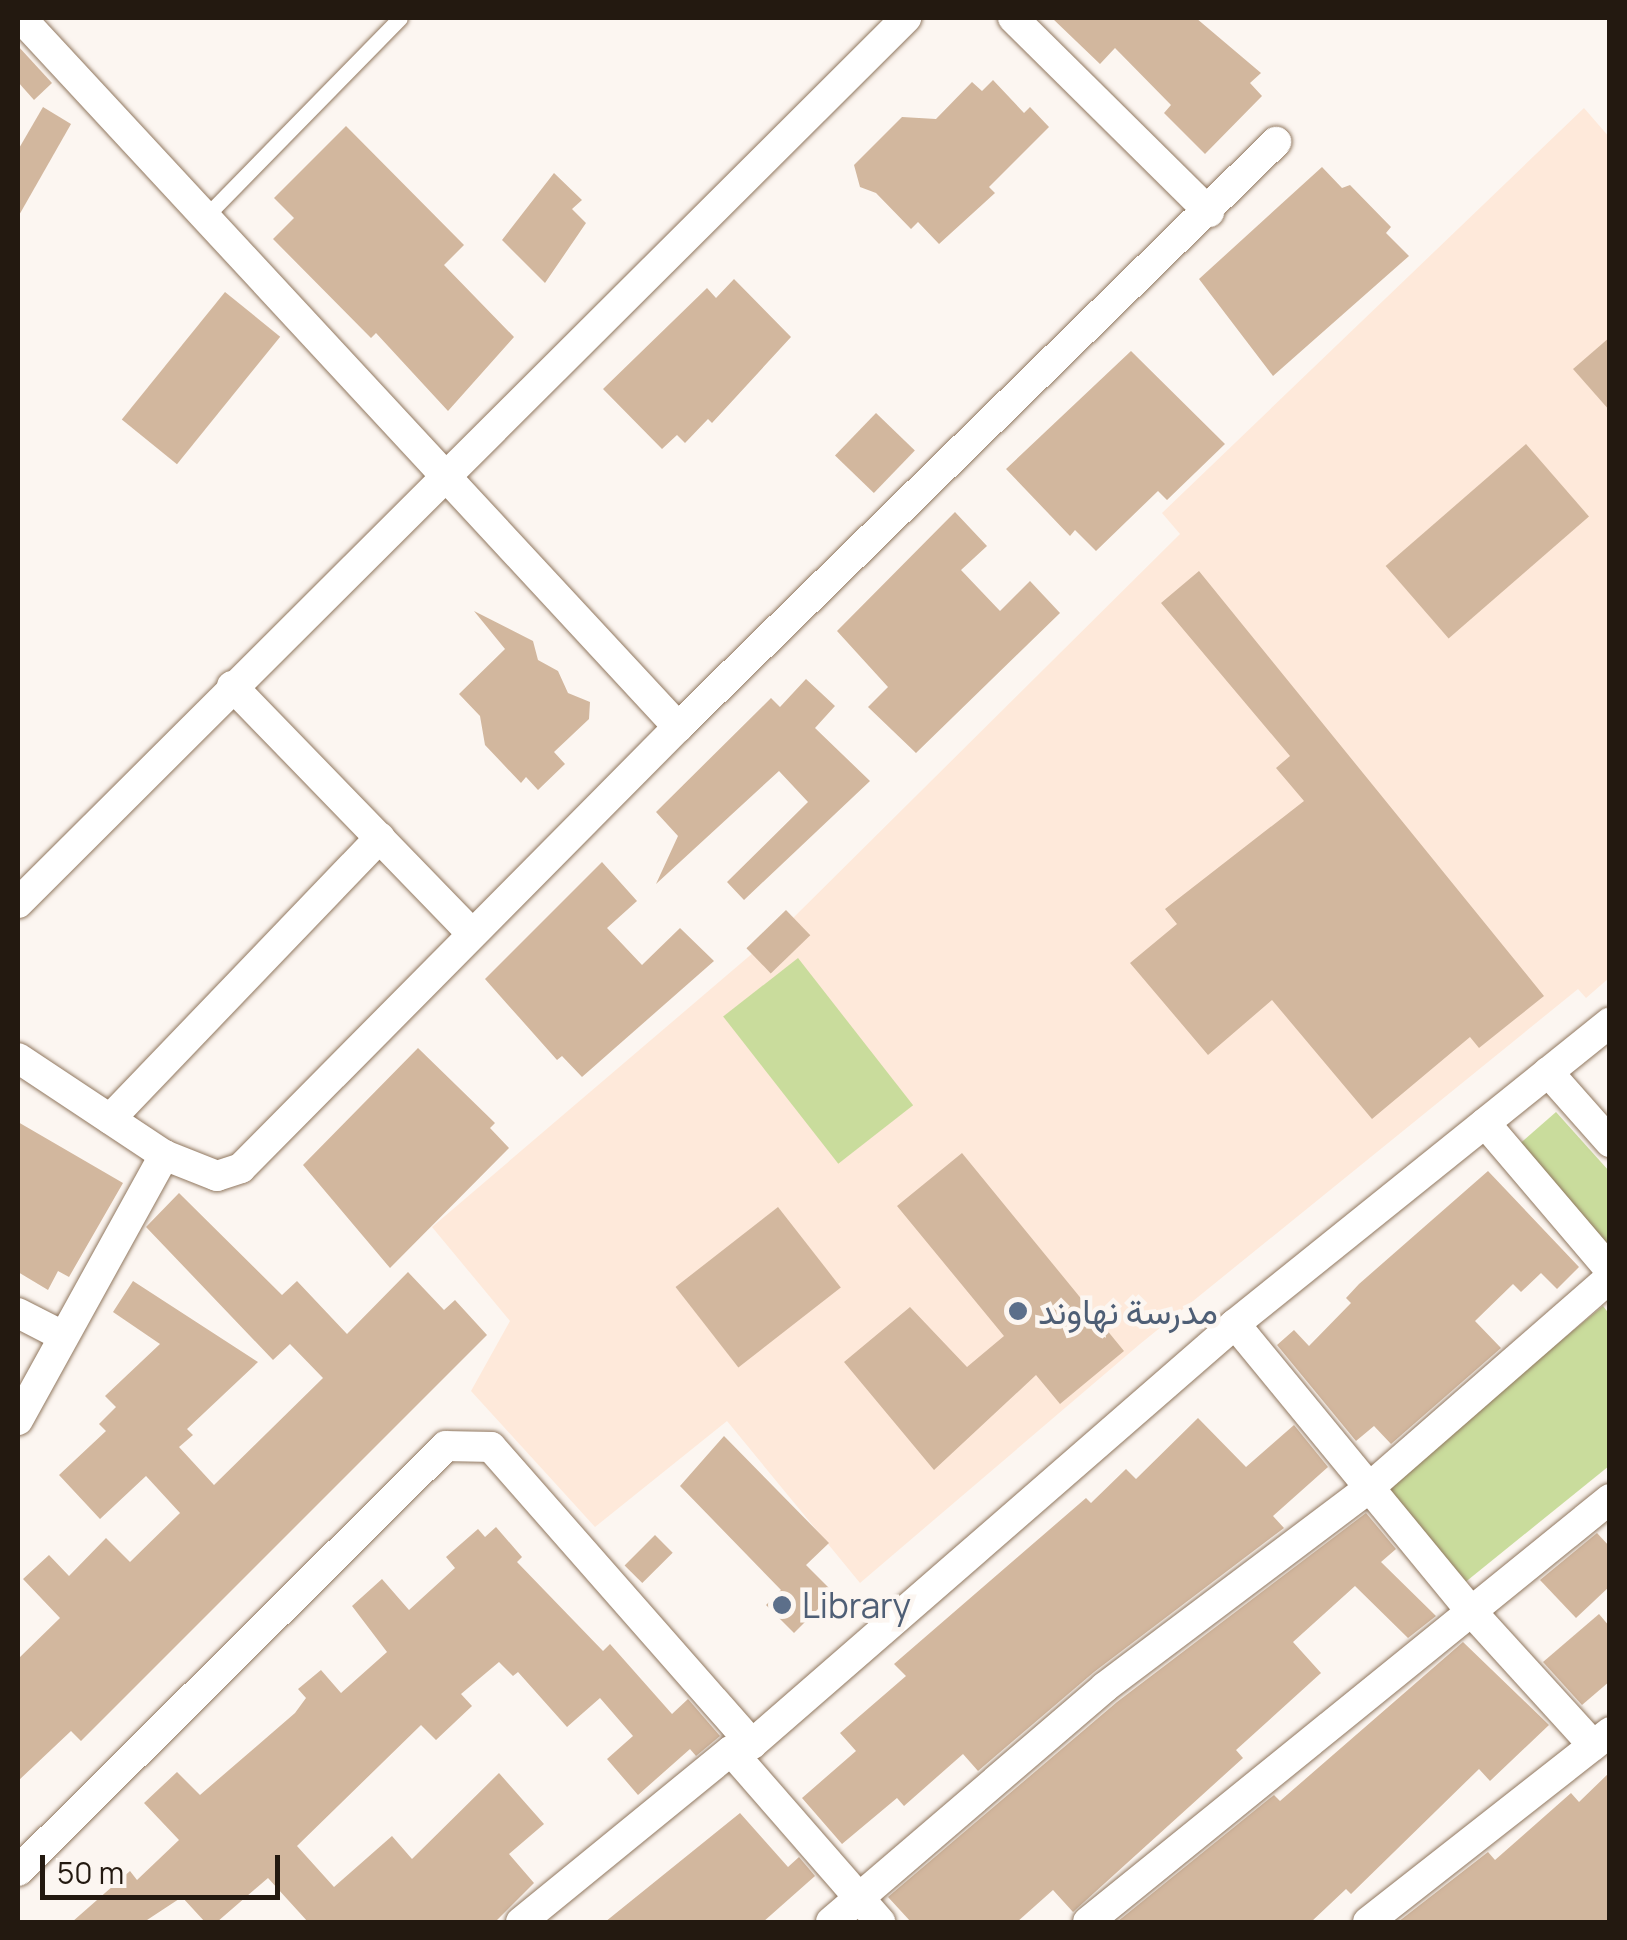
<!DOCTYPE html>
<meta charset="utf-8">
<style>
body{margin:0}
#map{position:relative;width:1627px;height:1940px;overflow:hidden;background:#fcf6f1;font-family:Manrope,Vazirmatn,sans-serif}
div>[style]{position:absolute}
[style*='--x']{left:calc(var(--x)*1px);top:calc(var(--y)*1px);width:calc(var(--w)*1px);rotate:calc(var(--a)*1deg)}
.education>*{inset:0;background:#fee9da}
.green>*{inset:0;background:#c9dc9c;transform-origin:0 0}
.building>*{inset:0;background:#d2b79e;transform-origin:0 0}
.roads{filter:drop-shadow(0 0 2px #917860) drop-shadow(0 0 2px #917860)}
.lane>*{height:15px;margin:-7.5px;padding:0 7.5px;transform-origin:7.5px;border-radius:7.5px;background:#fff}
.street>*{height:30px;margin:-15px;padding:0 15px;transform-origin:15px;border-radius:15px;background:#fff}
.dots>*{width:28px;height:28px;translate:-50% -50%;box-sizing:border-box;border:5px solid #fcf6f1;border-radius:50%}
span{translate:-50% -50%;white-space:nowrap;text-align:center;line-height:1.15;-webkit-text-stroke:9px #fcf6f1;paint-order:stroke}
.service-label{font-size:35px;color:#4e5e75}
.left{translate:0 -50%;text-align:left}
.frame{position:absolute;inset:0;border:20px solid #231910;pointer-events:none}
.scale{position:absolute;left:40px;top:1855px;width:240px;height:45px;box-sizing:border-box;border:5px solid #231910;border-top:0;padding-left:12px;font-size:30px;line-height:35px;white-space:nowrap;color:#231910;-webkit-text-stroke:8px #fcf6f1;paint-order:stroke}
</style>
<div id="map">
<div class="education">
<div style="clip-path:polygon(1584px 108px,1610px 138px,1609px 978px,1586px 998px,1578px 989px,1140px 1344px,860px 1583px,727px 1421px,595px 1527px,471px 1391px,510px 1321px,432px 1227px,788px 923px,1180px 534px,1162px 513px)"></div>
</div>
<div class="green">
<div style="left:798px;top:958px;width:187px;height:95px;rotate:52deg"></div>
<div style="clip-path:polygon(1556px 1112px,1609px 1171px,1609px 1253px,1515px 1148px)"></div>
<div style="clip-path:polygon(1603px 1306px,1610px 1315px,1609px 1466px,1463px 1584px,1381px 1489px)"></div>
</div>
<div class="building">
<div style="clip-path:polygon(1052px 18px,1196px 18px,1261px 73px,1250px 83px,1262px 96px,1205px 154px,1164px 113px,1171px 105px,1115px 48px,1100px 64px)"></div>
<div style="clip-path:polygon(18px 46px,52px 83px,34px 100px,18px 82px)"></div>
<div style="clip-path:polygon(993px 80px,1024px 113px,1030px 107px,1049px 127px,989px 187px,995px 193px,939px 244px,918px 222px,911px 229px,876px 193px,860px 187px,854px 165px,902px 117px,936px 119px,972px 82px,982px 91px)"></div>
<div style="clip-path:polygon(43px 107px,71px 124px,18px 217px,18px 150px)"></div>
<div style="clip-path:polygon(346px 126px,464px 245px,444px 265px,514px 337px,448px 411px,376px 333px,371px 338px,273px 239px,294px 218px,274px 198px)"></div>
<div style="clip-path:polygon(1322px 167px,1342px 188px,1350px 185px,1391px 227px,1386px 233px,1409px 256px,1273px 376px,1199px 279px)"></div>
<div style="clip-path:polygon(554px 173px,582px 200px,572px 209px,586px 223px,545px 283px,502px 240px)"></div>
<div style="clip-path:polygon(734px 279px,791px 337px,712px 423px,708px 419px,685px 443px,677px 435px,662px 449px,603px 389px,707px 288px,716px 298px)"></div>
<div style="left:225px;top:292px;width:71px;height:164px;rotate:39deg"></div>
<div style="clip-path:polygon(1610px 337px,1610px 411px,1573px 369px)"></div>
<div style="clip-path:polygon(1131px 351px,1225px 444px,1167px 500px,1158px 491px,1096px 551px,1075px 530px,1070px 536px,1006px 469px)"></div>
<div style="left:876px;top:413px;width:54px;height:59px;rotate:44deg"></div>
<div style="left:1526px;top:444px;width:96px;height:186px;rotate:49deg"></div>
<div style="clip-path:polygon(955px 512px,987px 546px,961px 570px,1000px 611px,1030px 581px,1060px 613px,916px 753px,868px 707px,888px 687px,837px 631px)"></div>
<div style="clip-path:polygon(1199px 571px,1544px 996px,1479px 1048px,1470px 1037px,1372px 1119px,1272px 1000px,1208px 1055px,1130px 963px,1177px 924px,1165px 909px,1304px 801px,1276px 768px,1290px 756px,1161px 603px)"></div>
<div style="clip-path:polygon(474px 611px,533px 641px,538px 660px,558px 671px,568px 693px,590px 702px,589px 719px,554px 752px,565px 764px,538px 790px,526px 777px,521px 783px,485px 745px,480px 716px,459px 694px,505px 649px)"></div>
<div style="clip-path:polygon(806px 679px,835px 706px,815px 728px,870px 781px,744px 900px,727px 882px,808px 802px,779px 771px,656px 884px,678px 836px,656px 812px,771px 698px,780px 707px)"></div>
<div style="clip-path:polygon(602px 862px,637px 901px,607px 928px,642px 965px,680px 928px,714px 961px,582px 1077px,562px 1056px,557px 1060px,485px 979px)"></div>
<div style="left:786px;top:910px;width:35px;height:55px;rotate:46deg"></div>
<div style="clip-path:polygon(418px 1048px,495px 1123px,490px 1128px,509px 1148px,390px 1268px,303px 1165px)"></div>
<div style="clip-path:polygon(18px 1122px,123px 1183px,69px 1277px,58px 1271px,48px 1290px,18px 1272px)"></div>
<div style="clip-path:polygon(962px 1153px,1124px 1351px,1060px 1404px,1036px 1375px,934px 1470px,844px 1362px,910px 1307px,967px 1367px,1004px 1336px,897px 1206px)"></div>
<div style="clip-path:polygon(1488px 1171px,1579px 1267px,1557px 1289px,1541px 1273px,1521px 1292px,1513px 1284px,1475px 1321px,1501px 1348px,1391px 1444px,1374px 1426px,1356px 1441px,1277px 1345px,1294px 1330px,1309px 1346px,1351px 1303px,1346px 1298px,1359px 1284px)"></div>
<div style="clip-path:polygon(179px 1193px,282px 1295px,297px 1281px,347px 1334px,408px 1272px,444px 1310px,455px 1300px,487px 1335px,81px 1741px,71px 1731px,18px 1781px,18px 1659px,60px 1618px,23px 1579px,49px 1555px,69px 1576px,106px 1538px,130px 1562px,180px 1513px,146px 1476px,100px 1519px,59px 1475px,106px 1431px,99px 1424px,116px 1407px,105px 1396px,160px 1344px,113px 1312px,133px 1281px,258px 1362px,187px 1429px,193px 1435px,179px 1447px,214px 1485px,323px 1378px,290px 1344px,273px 1360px,146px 1227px)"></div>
<div style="left:778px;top:1207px;width:102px;height:130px;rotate:52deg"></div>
<div style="clip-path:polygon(1198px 1418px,1246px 1467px,1294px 1425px,1328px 1467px,1273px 1516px,1284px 1528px,1094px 1672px,978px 1771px,963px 1754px,904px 1806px,897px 1798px,842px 1844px,802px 1798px,856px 1751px,840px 1733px,906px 1676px,894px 1664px,1086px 1498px,1091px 1503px,1126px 1469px,1136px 1479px)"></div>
<div style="clip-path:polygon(724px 1436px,829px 1543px,806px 1565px,834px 1593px,794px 1633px,766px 1605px,781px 1590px,680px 1486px)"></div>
<div style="clip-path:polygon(1366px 1513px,1396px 1549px,1381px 1562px,1436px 1616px,1408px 1638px,1355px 1586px,1293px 1642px,1321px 1673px,1236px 1750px,1243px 1758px,1073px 1912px,1053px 1890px,1017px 1922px,911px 1922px,888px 1897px,1117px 1702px)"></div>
<div style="clip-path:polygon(496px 1527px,522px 1557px,517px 1562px,603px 1651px,610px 1644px,672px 1714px,688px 1699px,720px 1736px,696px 1756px,690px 1749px,638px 1795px,607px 1759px,633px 1736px,600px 1698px,567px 1727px,518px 1672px,513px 1676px,499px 1662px,461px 1694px,472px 1706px,436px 1740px,421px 1725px,297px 1846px,334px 1887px,392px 1836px,412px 1859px,499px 1773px,544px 1824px,509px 1854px,534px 1883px,495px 1922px,308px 1922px,268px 1878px,217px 1922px,205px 1922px,182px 1897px,144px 1922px,72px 1922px,130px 1871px,137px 1880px,179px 1840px,144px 1803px,177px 1772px,200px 1795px,295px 1713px,306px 1698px,298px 1689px,321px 1670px,341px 1693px,387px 1652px,352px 1606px,382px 1579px,409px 1610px,455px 1568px,446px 1557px,478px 1529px,485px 1537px)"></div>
<div style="clip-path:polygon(1597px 1533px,1610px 1547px,1610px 1586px,1576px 1618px,1540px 1580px)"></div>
<div style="left:655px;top:1535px;width:25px;height:43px;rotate:45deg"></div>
<div style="clip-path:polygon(1599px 1614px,1610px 1627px,1610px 1681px,1582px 1705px,1543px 1662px)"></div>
<div style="clip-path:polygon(1463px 1642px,1549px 1725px,1490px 1781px,1479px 1769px,1351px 1894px,1346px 1889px,1311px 1922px,1117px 1922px,1274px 1795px,1280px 1801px)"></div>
<div style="clip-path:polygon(1610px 1772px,1610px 1922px,1398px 1922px,1488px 1852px,1495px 1860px,1571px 1793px,1579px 1802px)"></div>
<div style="clip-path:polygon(740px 1813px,788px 1867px,799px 1857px,815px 1876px,763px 1922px,605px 1922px)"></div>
</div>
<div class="roads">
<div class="lane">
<div style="--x:208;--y:214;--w:274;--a:-45.6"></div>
</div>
<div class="street">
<div style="--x:21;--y:18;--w:967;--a:47.18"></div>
<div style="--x:1013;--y:18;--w:276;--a:44.7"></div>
<div style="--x:232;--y:686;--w:345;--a:45.9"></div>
<div style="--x:18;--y:903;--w:1254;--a:-44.9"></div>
<div style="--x:18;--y:1058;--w:175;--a:33.6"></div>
<div style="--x:164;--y:1155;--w:57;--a:21.6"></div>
<div style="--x:217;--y:1176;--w:25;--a:-18"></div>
<div style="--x:241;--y:1168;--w:621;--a:-45.26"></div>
<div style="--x:678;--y:727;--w:837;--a:-44.37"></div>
<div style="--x:1548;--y:1072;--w:94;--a:48.5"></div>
<div style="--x:110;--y:1119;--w:390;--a:-46.2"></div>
<div style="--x:1485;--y:1123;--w:193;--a:49.6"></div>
<div style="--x:18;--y:1313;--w:48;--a:27.1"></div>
<div style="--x:1235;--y:1324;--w:370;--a:50.6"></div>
<div style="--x:1470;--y:1610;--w:183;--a:47.7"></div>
<div style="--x:18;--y:1420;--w:303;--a:-61.1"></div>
<div style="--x:731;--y:1751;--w:227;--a:48.9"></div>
<div style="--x:18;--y:1871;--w:603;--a:-44.8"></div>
<div style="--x:446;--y:1446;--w:45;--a:1.3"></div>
<div style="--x:491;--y:1447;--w:395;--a:48.7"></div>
<div style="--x:521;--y:1922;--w:271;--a:-39.2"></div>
<div style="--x:731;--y:1751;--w:22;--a:-18"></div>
<div style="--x:752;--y:1744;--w:640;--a:-41.01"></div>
<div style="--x:1235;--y:1324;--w:481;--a:-38.8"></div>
<div style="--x:831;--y:1922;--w:361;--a:-40.6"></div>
<div style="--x:1105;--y:1687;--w:332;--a:-37"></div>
<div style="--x:1370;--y:1487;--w:318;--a:-41.1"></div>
<div style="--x:1088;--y:1922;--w:672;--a:-39.02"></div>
<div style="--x:1368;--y:1922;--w:308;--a:-38.1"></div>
</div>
</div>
<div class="dots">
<div style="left:1018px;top:1311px;background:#5c6f8a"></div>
<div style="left:782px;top:1605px;background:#5c6f8a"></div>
</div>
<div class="service-label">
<span class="left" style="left:1038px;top:1311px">مدرسة نهاوند</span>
<span class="left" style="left:802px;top:1605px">Library</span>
</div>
<div class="frame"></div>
<div class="scale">50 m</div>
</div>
